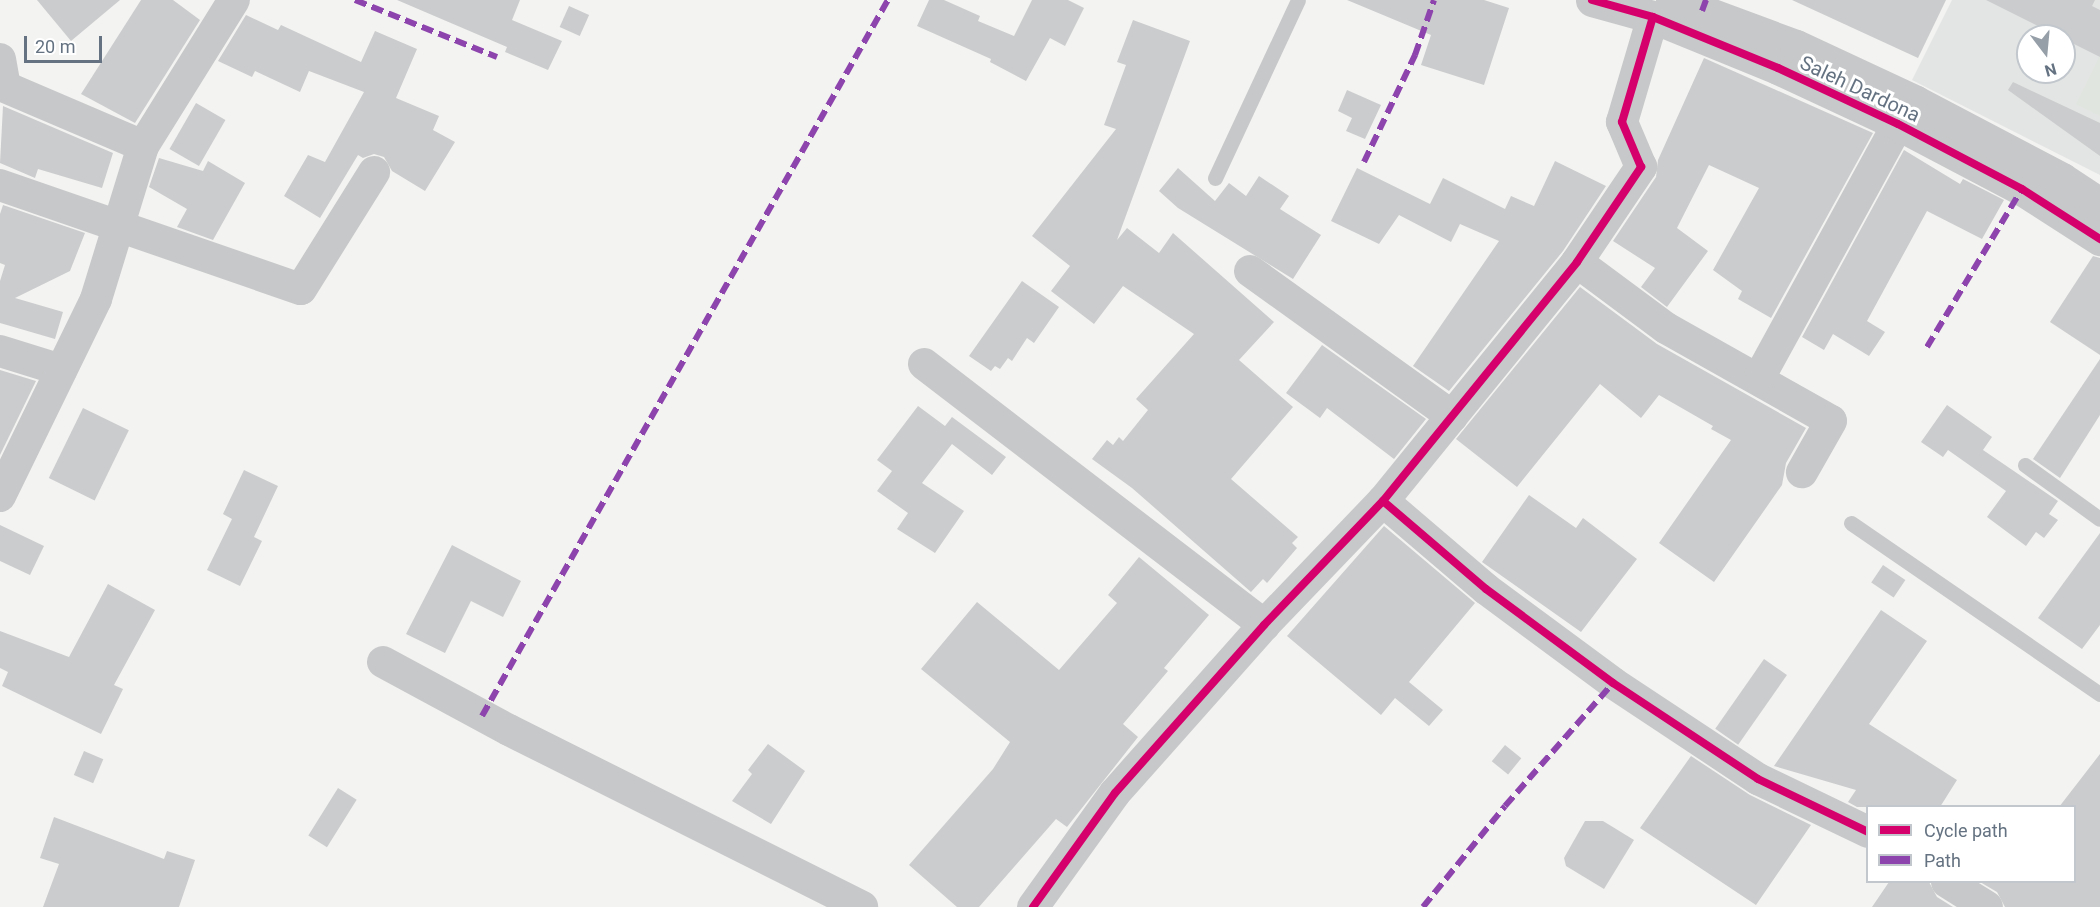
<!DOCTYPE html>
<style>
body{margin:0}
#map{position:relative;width:2100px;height:907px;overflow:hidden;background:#f3f3f1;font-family:Roboto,sans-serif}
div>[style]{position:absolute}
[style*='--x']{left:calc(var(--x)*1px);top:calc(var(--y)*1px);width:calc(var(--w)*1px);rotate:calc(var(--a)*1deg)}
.built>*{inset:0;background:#e3e5e4}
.green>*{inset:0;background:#e1e5df}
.building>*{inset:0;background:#cbcccd;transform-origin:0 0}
.service>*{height:15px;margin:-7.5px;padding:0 7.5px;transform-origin:7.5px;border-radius:7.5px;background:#c7c8c9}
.minor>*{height:32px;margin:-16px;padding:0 16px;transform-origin:16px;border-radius:16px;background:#c7c8c9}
.tertiary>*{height:33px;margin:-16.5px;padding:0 16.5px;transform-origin:16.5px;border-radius:16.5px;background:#c7c8c9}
.quiet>*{height:6px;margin-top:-3px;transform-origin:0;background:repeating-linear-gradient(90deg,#8e44ad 0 12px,transparent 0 18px)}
.cycleway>*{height:8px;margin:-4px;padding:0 4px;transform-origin:4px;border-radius:4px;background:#d6006c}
span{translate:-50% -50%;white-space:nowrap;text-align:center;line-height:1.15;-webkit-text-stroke:6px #fff;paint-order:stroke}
.street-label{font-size:20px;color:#647281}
.legend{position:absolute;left:1866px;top:805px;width:210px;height:78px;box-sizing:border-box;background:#fff;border:2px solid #c1c7cd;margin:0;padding:8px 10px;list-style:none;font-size:18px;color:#647281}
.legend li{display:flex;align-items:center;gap:12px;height:30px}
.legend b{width:30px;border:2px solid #c1c7cd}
.north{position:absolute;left:2016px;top:24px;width:60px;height:60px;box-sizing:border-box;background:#fff;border:2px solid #c1c7cd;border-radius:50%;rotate:164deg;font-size:16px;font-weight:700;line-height:24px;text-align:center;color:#647281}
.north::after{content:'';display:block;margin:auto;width:21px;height:27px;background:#969fa8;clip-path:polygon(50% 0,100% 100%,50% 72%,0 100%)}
.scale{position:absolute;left:24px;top:36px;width:78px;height:27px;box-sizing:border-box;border:3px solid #647281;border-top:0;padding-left:8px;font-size:18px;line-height:21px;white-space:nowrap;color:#647281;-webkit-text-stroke:4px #fff;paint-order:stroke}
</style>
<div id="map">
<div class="built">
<div style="clip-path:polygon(evenodd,1952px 0,2100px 0,2100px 175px,1912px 80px,1952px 0,2028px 36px,2064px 36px,2064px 72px,2028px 72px,2028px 36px)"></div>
</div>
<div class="green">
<div style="clip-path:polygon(2100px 55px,2100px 116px,2076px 104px)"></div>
</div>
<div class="building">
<div style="clip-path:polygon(37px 0,120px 0,71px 41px)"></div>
<div style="clip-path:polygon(141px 0,173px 0,200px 20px,135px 123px,81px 94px)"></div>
<div style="clip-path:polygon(397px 0,520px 0,512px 20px,562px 41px,548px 70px,505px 52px,507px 47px)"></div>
<div style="clip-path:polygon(929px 0,944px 0,980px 16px,978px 21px,1014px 36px,1032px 0,1068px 0,1084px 8px,1065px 46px,1050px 38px,1026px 81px,990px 62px,991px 59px,917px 26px)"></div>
<div style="clip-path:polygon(1347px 0,1484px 0,1509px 8px,1484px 85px,1421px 65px,1431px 35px)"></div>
<div style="clip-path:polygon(1792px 0,1946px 0,1918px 58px)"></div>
<div style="clip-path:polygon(1986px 0,2095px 0,2092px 6px,2100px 10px,2100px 57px)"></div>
<div style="left:569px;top:6px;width:22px;height:23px;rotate:24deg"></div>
<div style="clip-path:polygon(246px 15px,278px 30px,281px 25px,361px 62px,375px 31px,417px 49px,396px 98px,439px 116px,433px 130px,455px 142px,425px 191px,392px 171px,384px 157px,374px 154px,363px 158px,358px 155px,320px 218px,284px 196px,308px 155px,325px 162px,364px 92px,309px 71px,300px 92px,255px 71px,252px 77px,218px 61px)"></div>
<div style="clip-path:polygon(1133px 20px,1190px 41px,1117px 240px,1127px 228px,1159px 253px,1173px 233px,1274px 322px,1239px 360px,1293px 407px,1231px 479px,1298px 537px,1292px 543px,1297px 548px,1267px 583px,1263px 579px,1251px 592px,1132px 488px,1092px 459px,1107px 440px,1113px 445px,1119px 437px,1123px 441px,1148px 410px,1136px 399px,1194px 334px,1123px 286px,1094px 324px,1051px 291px,1070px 266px,1032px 236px,1116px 129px,1104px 125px,1126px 65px,1117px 62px)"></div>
<div style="clip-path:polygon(1704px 58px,1873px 133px,1771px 318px,1738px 299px,1742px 291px,1713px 270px,1759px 188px,1709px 165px,1677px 228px,1708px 251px,1667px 307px,1641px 287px,1655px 268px,1613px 241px,1656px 177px,1658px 160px)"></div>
<div style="clip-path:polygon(2013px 82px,2100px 123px,2100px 156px,2008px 90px)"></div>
<div style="clip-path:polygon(1347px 90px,1381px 105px,1365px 139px,1346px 131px,1352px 118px,1338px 111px)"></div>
<div style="left:196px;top:103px;width:34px;height:53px;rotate:30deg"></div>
<div style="clip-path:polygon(3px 106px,113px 153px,102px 188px,38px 169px,35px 178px,0 163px)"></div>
<div style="clip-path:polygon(1904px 150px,1960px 184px,1963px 179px,2004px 200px,1982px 239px,1927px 211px,1867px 321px,1885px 332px,1869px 356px,1833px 334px,1824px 350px,1802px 337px)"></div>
<div style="clip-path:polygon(159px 158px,203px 171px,208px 161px,245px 183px,213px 240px,177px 227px,187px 209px,149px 187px)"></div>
<div style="clip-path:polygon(1555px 161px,1606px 186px,1563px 251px,1449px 391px,1413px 366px,1499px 241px,1460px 224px,1451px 242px,1399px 215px,1379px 244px,1331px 221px,1357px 168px,1430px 204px,1443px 178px,1505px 209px,1511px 196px,1534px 206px)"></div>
<div style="clip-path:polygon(1178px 168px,1215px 201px,1229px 183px,1246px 196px,1259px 176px,1289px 196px,1280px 209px,1321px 235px,1293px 279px,1178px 208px,1159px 191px)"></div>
<div style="clip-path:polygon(3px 205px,85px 233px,70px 271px,15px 298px,63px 312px,55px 339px,0 323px,0 281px,5px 265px,0 263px,0 214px)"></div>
<div style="clip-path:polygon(2093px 256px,2100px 258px,2100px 355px,2050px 322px)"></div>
<div style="clip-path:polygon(1022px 281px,1059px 307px,1034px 343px,1027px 338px,1012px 361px,1008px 358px,1000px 369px,995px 366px,991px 371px,969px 356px)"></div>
<div style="clip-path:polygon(1580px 287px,1657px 344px,1806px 428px,1786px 463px,1782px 485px,1714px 582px,1659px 543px,1731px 440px,1711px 429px,1713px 426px,1659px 395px,1641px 418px,1600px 384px,1517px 487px,1456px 439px)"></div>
<div style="clip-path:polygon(1322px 345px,1426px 419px,1394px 459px,1327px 408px,1320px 418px,1286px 393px)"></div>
<div style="clip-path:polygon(2100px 359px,2100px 415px,2060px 478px,2033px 459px)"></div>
<div style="clip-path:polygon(0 370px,36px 381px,0 455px)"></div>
<div style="clip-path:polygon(1947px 405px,1992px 437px,1983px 450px,2058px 501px,2049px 514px,2058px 520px,2044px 538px,2036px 532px,2026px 546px,1987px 517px,2006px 491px,1948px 450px,1943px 457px,1921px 442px)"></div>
<div style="clip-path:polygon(918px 406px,945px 426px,952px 417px,1006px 457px,992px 475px,952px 444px,922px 483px,964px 511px,935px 553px,897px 529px,908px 513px,877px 491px,892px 471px,877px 460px)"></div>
<div style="left:83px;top:408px;width:51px;height:78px;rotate:26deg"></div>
<div style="clip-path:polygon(244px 470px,278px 486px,254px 537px,262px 541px,240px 586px,207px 570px,232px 519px,223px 514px)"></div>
<div style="clip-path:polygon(1529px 495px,1576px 528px,1583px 518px,1637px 559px,1581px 632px,1482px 562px)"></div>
<div style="clip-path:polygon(0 525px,44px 546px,30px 575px,0 561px)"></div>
<div style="clip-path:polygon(1384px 526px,1475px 603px,1409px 682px,1443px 710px,1429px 726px,1395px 698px,1381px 715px,1287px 636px)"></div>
<div style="clip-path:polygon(2100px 533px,2100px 625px,2082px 649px,2038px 618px)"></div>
<div style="clip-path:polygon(452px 545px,521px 581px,503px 617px,471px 601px,445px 653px,406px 634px)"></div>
<div style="clip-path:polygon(1139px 557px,1209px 615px,1164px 668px,1168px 671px,1123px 724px,1138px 737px,1067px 827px,1056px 819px,979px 907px,957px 907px,909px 865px,993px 769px,1010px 742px,921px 669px,977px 602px,1059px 670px,1117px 603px,1108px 595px)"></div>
<div style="left:1883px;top:565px;width:27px;height:21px;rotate:34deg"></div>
<div style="clip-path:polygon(108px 584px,155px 610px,114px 685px,123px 689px,101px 734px,2px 686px,8px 672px,0 668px,0 631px,69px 657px)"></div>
<div style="clip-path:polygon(1881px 610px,1927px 641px,1869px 724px,1957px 780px,1940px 807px,1857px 807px,1848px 802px,1856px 790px,1774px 766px)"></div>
<div style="left:1764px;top:659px;width:28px;height:85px;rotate:35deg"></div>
<div style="clip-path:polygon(768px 744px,805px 771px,771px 824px,732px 801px,752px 774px,748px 770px)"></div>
<div style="left:1505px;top:745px;width:21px;height:21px;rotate:39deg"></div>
<div style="left:84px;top:751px;width:21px;height:26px;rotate:23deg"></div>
<div style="clip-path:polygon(2100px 754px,2100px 907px,2005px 907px,1997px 892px,1980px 882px,2074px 882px,2074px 807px,2059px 807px)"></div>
<div style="clip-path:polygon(1691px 756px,1750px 795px,1811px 825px,1756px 905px,1640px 828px)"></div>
<div style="left:338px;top:788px;width:22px;height:56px;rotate:32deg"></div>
<div style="clip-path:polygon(54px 817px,164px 859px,167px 851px,195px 860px,179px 907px,43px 907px,59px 864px,40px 858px)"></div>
<div style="clip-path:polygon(1585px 821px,1603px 821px,1634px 840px,1604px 889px,1566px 866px,1564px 858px)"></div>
<div style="clip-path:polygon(1889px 882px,1929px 882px,1937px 897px,1953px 907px,1872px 907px)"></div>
</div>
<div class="service">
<div style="--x:1215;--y:178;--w:196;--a:-65"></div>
<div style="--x:2025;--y:465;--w:92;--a:35.8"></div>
<div style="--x:1851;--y:523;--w:302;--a:34.5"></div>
</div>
<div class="minor">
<div style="--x:0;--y:59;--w:28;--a:80"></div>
<div style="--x:5;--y:87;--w:150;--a:23.1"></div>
<div style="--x:0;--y:185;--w:318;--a:19.1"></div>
<div style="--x:301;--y:289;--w:138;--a:-58"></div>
<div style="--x:1577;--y:262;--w:111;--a:36.6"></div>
<div style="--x:1666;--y:328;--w:189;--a:29.4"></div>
<div style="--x:1831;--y:421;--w:59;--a:119.6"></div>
<div style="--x:1250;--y:271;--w:249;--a:35.7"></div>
<div style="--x:0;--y:351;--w:64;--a:17.3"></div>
<div style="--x:924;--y:364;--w:429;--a:37.5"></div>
<div style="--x:1759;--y:378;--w:290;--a:-61.3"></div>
<div style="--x:0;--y:496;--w:219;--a:-64"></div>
<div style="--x:96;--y:299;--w:160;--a:-72.9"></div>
<div style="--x:143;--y:146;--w:172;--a:-58.1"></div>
<div style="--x:1383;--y:501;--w:135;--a:40.5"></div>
<div style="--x:1486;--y:589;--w:158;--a:36.5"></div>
<div style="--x:1613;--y:683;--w:174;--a:33.5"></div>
<div style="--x:1758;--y:779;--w:122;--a:25.7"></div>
<div style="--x:383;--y:662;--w:143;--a:28.4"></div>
<div style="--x:509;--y:730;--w:395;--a:26.6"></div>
<div style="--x:1947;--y:882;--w:47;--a:32"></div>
<div style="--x:1033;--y:907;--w:140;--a:-54.3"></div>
<div style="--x:1115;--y:793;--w:225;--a:-48.4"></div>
<div style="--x:1264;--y:625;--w:172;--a:-46.2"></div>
<div style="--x:1383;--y:501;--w:308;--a:-50.9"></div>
<div style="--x:1577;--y:262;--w:115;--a:-56"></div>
<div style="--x:1641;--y:167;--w:49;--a:-112.9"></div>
<div style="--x:1622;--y:122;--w:109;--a:-73.6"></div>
</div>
<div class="tertiary">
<div style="--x:1592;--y:0;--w:63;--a:15.6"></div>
<div style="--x:1653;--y:17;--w:135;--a:22.2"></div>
<div style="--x:1778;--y:68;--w:132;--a:25"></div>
<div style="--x:1898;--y:124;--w:140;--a:27.7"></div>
<div style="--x:2022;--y:189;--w:93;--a:32.7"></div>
<div style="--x:1672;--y:0;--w:132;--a:20.4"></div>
<div style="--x:1796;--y:46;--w:132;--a:25"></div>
<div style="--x:1916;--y:102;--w:165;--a:27.8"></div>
<div style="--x:2062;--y:179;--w:45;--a:33.3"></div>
</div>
<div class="quiet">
<div style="--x:355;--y:0;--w:153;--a:21.9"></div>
<div style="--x:1702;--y:11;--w:12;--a:-70"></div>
<div style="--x:1364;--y:162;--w:119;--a:-64.5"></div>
<div style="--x:1415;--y:55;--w:58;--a:-70.9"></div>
<div style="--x:1927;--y:347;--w:184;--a:-59"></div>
<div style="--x:482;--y:716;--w:823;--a:-60.45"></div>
<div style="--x:1423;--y:907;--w:130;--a:-50.9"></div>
<div style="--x:1505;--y:806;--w:164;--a:-48.7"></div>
</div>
<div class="cycleway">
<div style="--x:1592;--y:0;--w:63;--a:15.6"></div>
<div style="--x:1653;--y:17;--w:135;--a:22.2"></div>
<div style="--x:1778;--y:68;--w:132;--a:25"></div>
<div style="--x:1898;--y:124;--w:140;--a:27.7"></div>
<div style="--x:2022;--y:189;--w:93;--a:32.7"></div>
<div style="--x:1383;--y:501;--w:135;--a:40.5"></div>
<div style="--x:1486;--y:589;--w:158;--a:36.5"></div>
<div style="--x:1613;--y:683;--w:174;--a:33.5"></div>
<div style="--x:1758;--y:779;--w:122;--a:25.7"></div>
<div style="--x:1033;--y:907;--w:140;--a:-54.3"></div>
<div style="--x:1115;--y:793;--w:225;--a:-48.4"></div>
<div style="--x:1264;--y:625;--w:172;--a:-46.2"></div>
<div style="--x:1383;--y:501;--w:308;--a:-50.9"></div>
<div style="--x:1577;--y:262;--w:115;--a:-56"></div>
<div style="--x:1641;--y:167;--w:49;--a:-112.9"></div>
<div style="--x:1622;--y:122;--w:109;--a:-73.6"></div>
</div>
<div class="street-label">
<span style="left:1860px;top:89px;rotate:25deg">Saleh Dardona</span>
</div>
<ul class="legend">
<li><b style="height:8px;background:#d6006c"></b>Cycle path</li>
<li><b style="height:8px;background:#8e44ad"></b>Path</li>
</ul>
<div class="north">N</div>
<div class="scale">20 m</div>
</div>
